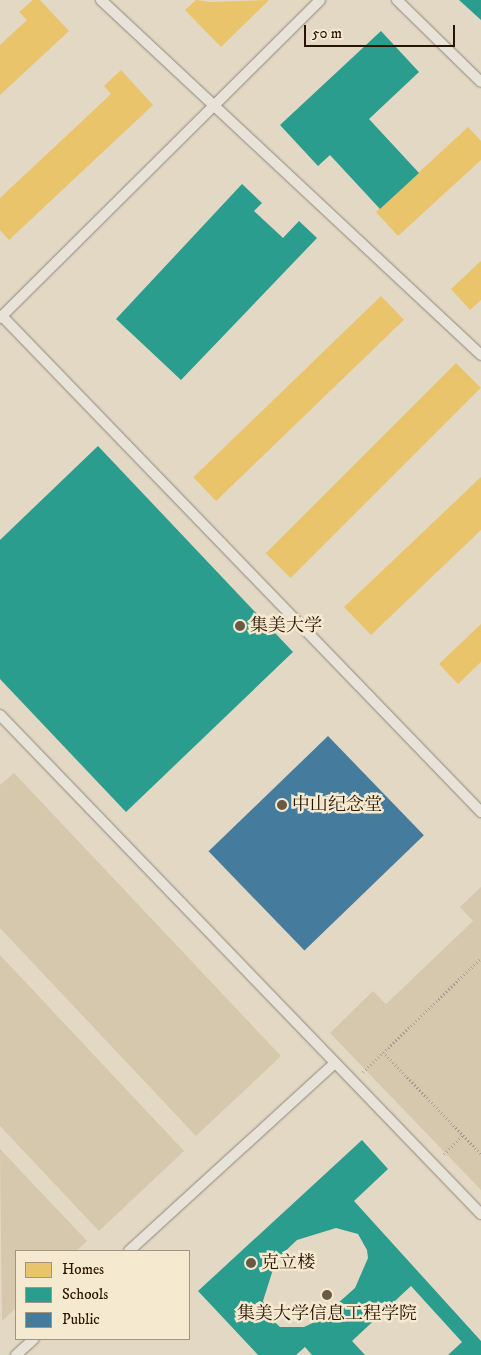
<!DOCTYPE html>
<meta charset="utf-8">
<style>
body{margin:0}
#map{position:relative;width:481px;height:1355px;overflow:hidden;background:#e2d8c4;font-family:"IM FELL DW Pica","Noto Serif SC",serif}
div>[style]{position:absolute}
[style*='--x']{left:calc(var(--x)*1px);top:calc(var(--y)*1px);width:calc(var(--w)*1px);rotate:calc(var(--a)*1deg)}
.green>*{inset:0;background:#d6c8ac}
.homes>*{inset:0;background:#e9c46a;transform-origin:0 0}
.schools>*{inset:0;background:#2a9d8f}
.public>*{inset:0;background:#457b9d;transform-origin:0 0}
.path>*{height:3px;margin-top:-1.5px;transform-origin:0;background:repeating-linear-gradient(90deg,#a29c92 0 1px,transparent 0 3.5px)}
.roads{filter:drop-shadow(0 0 1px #908779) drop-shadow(0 0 1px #908779)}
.service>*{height:10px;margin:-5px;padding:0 5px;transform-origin:5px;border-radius:5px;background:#e8e3d8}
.dots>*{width:14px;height:14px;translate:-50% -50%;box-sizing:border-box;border:2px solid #f5e9d0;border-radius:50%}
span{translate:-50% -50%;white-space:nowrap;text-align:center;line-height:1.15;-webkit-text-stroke:5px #f5e9d0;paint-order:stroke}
.poi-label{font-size:18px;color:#281401}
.left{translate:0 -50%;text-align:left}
.legend{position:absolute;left:15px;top:1250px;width:175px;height:90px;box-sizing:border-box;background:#f5e9d0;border:1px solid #a3947d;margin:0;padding:6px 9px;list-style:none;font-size:15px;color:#281401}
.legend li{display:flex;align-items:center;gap:10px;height:25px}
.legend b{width:25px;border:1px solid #a3947d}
.scale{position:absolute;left:304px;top:25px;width:151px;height:22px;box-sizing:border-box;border:2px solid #281401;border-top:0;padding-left:6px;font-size:15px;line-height:18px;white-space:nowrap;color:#281401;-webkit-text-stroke:4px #f5e9d0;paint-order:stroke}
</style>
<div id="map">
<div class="green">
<div style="clip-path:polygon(14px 773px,281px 1056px,196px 1136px,0 928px,0 785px)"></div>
<div style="clip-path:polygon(481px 887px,481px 1190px,330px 1033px,373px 991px,386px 1004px,473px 921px,460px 907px)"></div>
<div style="clip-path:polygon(0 955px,184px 1151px,99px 1231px,0 1126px)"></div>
<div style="clip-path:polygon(0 1149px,87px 1241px,76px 1251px,16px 1251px,16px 1308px,2px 1321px)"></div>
</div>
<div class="homes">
<div style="clip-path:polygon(33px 0,40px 0,69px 31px,0 95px,0 45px,27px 20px,19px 12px)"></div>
<div style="clip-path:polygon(196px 0,211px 2px,269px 0,221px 47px,185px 10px)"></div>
<div style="clip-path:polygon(121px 70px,153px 105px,9px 240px,0 230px,0 198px,111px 94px,104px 86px)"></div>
<div style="clip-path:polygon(468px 127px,481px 141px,481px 160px,398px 236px,376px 212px)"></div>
<div style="clip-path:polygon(481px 261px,481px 300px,470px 310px,451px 289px)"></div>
<div style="left:381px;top:296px;width:33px;height:261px;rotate:46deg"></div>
<div style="left:456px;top:363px;width:35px;height:269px;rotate:45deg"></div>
<div style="clip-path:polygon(481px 477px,481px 530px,371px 635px,344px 607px)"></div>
<div style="clip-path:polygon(481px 624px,481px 662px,458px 684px,439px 664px)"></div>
</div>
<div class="schools">
<div style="clip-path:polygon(459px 0,481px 0,481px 20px)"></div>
<div style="clip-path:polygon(381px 31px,419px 72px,369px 119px,419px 173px,380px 209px,330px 155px,318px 166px,280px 125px)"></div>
<div style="clip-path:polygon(242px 184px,262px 203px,254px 211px,283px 238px,299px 221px,317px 238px,181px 380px,116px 319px)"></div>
<div style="clip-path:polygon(98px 446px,293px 652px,126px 812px,0 679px,0 540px)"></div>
<div style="clip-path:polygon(evenodd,362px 1140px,388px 1169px,354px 1201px,481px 1341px,481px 1355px,448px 1355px,462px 1342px,411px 1286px,352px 1341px,365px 1355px,312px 1355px,305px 1347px,296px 1355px,258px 1355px,198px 1291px,362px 1140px,336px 1228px,358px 1234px,367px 1250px,368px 1258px,355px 1288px,319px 1320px,304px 1327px,280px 1327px,268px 1316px,263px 1301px,276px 1260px,297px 1240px,336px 1228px)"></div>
</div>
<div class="public">
<div style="left:328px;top:736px;width:138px;height:166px;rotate:46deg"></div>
</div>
<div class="path">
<div style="--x:383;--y:1052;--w:141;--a:46.1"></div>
<div style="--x:363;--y:1072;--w:164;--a:-44"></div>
<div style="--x:444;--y:1154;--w:27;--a:-45"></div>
</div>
<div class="roads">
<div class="service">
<div style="--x:101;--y:0;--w:520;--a:43.05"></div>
<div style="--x:397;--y:0;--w:117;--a:44.3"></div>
<div style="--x:2;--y:316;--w:690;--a:46"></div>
<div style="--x:0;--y:318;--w:451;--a:-44.8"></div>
<div style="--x:0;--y:715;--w:693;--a:46.05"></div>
<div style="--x:129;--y:1251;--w:279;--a:-42.4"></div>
<div style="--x:16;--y:1355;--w:24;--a:-42"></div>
</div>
</div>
<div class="dots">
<div style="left:240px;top:626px;background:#695945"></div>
<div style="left:282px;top:805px;background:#695945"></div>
<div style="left:251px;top:1263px;background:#695945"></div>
<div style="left:327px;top:1295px;background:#695945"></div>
</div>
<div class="poi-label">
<span class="left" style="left:250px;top:626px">集美大学</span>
<span class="left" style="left:292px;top:805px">中山纪念堂</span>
<span class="left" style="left:261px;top:1263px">克立楼</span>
<span style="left:327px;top:1314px">集美大学信息工程学院</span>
</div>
<ul class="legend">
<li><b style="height:14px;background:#e9c46a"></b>Homes</li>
<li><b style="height:14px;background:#2a9d8f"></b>Schools</li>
<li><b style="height:14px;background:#457b9d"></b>Public</li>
</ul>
<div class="scale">50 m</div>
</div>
